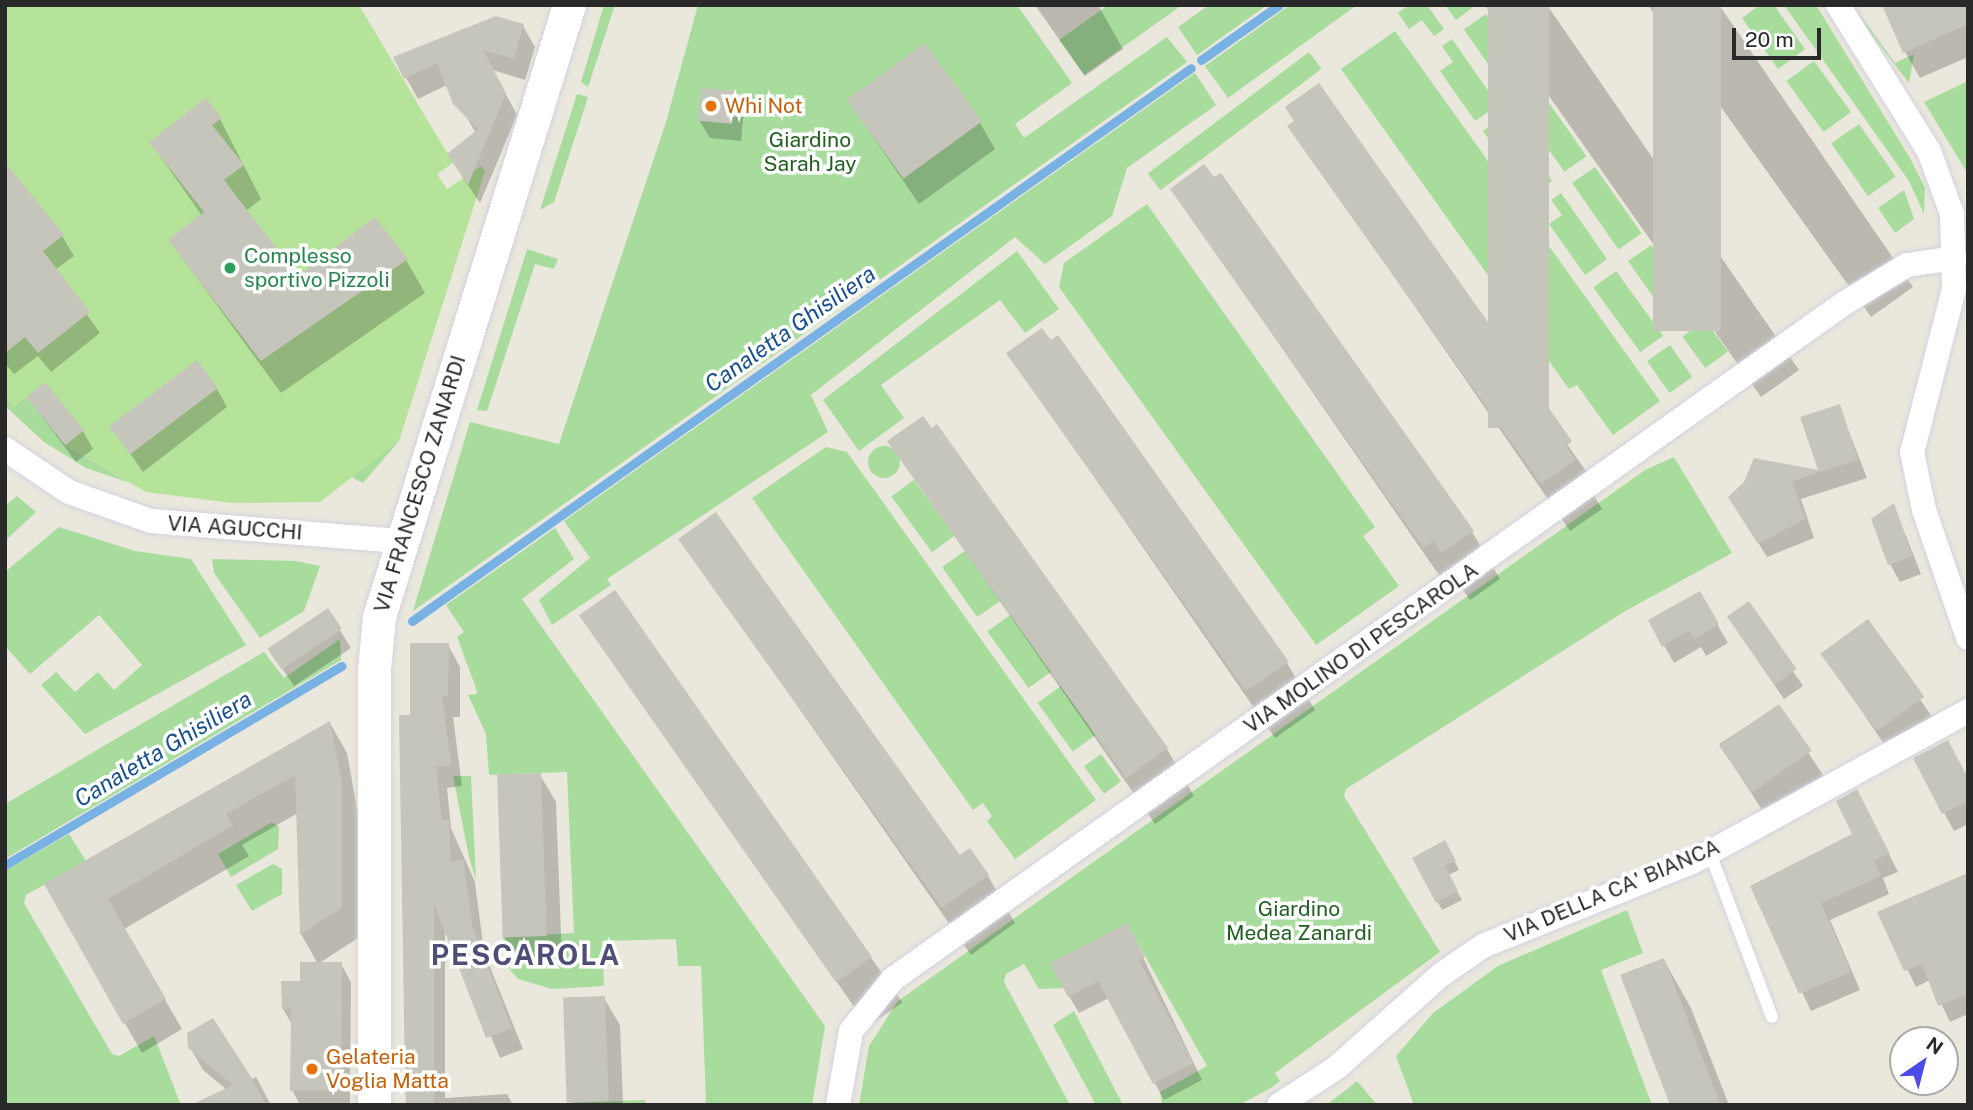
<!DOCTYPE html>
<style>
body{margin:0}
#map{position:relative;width:1973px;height:1110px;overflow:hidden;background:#eae7dc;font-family:"Public Sans",sans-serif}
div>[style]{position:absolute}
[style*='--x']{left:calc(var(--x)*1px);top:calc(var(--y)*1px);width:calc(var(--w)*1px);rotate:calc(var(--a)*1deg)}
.green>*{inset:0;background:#a7dc9d;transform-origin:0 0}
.round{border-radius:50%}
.pitch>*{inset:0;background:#b6e39a}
.shadow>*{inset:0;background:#0003;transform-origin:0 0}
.stream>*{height:9px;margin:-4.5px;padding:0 4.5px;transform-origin:4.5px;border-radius:4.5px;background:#78b2e4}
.building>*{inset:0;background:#c6c5bb;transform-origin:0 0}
.roads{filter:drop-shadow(0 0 2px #d2d2e1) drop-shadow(0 0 2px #d2d2e1)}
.lane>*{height:12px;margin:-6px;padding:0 6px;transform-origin:6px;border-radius:6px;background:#fff}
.street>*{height:24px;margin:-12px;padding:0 12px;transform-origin:12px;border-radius:12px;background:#fff}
.secondary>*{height:33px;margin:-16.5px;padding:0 16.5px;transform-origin:16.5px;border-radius:16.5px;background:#fff}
.dots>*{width:19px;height:19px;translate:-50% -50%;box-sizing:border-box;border:4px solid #fff;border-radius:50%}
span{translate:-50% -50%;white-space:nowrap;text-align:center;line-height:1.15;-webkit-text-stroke:7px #fff;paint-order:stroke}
.food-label{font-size:21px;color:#c56008}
.left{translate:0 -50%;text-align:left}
.park-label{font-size:21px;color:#216020}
.leisure-label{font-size:21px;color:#27864d}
.street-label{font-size:21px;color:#292929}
.water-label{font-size:23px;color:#194f8e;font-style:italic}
.district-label{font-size:28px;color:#4e4e76;font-weight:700;letter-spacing:2px}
.frame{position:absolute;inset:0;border:7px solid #292929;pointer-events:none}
.north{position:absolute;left:1889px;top:1026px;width:70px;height:70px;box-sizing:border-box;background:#fff;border:2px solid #a9a9a9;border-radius:50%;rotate:35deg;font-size:19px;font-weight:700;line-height:28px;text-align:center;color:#292929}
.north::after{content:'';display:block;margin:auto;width:24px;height:32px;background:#4c4aea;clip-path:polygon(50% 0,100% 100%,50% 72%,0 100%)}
.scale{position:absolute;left:1732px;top:28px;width:89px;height:32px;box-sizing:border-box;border:4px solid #292929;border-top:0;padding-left:9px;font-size:21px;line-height:24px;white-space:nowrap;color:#292929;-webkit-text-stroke:5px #fff;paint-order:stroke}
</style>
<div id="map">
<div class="green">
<div style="clip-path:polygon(604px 5px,615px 5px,588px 87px,581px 82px)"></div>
<div style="clip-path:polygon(698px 5px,1017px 5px,1072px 83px,1015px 124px,1024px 138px,1167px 37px,1187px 62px,413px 611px,470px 422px,559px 444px,666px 122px)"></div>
<div style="clip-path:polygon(1108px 5px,1182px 5px,1084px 75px,1059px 40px)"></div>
<div style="clip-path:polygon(1209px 5px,1267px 5px,1197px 55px,1178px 27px)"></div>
<div style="clip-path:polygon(1290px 5px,1357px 5px,1228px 98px,1205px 66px)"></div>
<div style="clip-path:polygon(1409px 5px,1427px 5px,1444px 29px,1434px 36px,1422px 20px,1409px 29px,1398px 13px)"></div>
<div style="clip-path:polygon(1445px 5px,1476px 5px,1456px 20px)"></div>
<div style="clip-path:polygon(1760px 5px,1774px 5px,1805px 49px,1778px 69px,1742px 18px)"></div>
<div style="clip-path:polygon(1784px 5px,1816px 5px,1910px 158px,1925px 188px,1924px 214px,1909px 181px)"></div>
<div style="clip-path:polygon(1853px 5px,1895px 63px,1914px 54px,1909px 83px,1871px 34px)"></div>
<div style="left:1486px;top:14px;width:81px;height:27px;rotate:55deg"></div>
<div style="clip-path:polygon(1395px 31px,1660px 401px,1613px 435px,1577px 385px,1569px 389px,1341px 69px)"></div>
<div style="clip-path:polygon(1452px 39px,1498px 105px,1475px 121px,1440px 71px,1453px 62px,1442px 46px)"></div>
<div style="left:1309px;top:52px;width:21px;height:202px;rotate:53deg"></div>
<div style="left:1814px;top:61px;width:63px;height:34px;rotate:54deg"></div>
<div style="clip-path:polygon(1195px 73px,1216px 105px,1127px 168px,1112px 216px,1045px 264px,1015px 237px,811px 395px,828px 432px,607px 579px,611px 585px,552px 625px,539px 600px,590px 558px,564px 521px)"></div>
<div style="clip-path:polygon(1968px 81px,1968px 174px,1924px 102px)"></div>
<div style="left:1540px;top:90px;width:81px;height:27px;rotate:55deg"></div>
<div style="clip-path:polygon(577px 94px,588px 97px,554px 202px,540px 210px)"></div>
<div style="clip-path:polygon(1506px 115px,1552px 181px,1543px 188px,1532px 173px,1519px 182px,1483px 131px)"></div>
<div style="left:1859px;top:124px;width:64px;height:34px;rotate:55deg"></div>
<div style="left:1595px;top:167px;width:81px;height:28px;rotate:55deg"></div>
<div style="clip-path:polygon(1904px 190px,1914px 219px,1895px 233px,1878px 208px)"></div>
<div style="clip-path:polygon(1561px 193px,1607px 259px,1585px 275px,1549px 224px,1562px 215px,1551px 200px)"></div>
<div style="clip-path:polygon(1147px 204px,1375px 527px,1363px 536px,1399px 586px,1316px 645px,1059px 287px,1064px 263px)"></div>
<div style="left:1651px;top:245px;width:81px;height:28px;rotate:55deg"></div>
<div style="clip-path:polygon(527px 249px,558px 259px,554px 269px,535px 264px,487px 411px,477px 410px)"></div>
<div style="clip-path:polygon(1017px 251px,1059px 309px,1025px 333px,1000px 300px,881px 385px,904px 418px,859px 451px,823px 400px)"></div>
<div style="left:1616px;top:271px;width:80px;height:28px;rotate:54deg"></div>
<div style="left:1705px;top:320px;width:39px;height:28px;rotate:54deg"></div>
<div style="left:1670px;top:345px;width:39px;height:28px;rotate:55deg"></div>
<div style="clip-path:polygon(5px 395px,14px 406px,26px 397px,65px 445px,130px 483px,86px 468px,44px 442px,5px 406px)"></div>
<div style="clip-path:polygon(399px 441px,363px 483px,352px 477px,346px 462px)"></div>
<div class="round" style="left:868px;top:446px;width:32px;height:32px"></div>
<div style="clip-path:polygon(826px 447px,847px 452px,1096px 800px,1015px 859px,987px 821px,992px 816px,983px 803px,973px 810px,752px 498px)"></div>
<div style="clip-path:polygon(1674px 457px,1732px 553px,1627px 610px,1346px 789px,1344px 796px,1440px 952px,1275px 1073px,1280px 1081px,1269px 1089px,1239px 1105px,1162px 1105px,1160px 1092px,1207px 1066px,1127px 924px,1051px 963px,1064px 988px,1039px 989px,1024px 964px,1006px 974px,1004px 982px,1070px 1105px,859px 1105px,869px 1046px,898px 1001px,1645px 470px)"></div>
<div style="left:914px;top:480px;width:69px;height:28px;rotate:54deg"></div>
<div style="clip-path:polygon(17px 496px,36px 512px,5px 541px,5px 506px)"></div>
<div style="clip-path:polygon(59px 527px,135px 551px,191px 559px,246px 645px,85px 734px,41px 685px,56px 672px,75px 692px,98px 672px,114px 690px,142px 665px,99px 615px,30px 674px,5px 646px,5px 572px)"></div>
<div style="clip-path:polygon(555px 528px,574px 559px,522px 599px,825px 1026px,812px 1105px,706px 1105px,701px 966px,678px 966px,676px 939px,602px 941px,604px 986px,552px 989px,518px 979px,509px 969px,503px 937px,574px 933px,567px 772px,489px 775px,486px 734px,468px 695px,477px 694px,476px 688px,457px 637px,464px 632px,446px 605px)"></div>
<div style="left:965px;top:551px;width:61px;height:28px;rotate:55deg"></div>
<div style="clip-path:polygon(212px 559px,296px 561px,320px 566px,304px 611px,260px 638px,214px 573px)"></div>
<div style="left:1010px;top:615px;width:70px;height:28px;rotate:54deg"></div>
<div style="clip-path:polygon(340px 639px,341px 660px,5px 859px,5px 804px,264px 652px,284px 678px)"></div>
<div style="left:1061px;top:686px;width:60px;height:29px;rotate:54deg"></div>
<div style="left:1101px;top:754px;width:34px;height:21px;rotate:54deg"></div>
<div style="clip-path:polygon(453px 776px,471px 776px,476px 880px,469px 857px)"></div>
<div style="clip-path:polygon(272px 822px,279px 827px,278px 849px,231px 877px,218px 854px)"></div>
<div style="clip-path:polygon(69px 834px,86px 861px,26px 895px,24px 903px,112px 1054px,119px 1056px,154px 1036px,181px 1105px,5px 1105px,5px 871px)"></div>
<div style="clip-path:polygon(273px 864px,282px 869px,282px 894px,252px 911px,236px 885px)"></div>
<div style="clip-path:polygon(1627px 910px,1643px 953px,1601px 970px,1652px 1105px,1414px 1105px,1396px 1056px,1433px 1013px,1498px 966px)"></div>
<div style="clip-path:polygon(1074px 1011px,1123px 1105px,1096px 1105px,1053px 1025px)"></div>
<div style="clip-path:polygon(1357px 1081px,1377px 1105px,1326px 1105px,1342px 1093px)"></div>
<div style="clip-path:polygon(645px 1100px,645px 1105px,567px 1103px)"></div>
</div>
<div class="pitch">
<div style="clip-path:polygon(5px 5px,359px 5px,453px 163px,437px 174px,447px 189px,481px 166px,485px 171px,399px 441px,320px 502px,232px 503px,146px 492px,65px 445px,26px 397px,14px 406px,5px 395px)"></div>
</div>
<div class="shadow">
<div style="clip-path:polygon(1035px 5px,1098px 5px,1123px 49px,1085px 76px)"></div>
<div style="clip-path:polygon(1485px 5px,1547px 5px,1799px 370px,1761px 397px)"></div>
<div style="clip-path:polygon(1648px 5px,1719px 5px,1913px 287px,1871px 317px)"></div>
<div style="clip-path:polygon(1968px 5px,1968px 57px,1920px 78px,1905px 52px)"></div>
<div style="clip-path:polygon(523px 26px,535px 47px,525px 80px,493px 70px,517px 115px,480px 203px,461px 175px,476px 133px,447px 85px,418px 99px,395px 58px)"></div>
<div style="clip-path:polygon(1318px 86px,1599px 490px,1593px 494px,1602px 509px,1570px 531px,1290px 126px)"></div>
<div style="clip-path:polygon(733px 92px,744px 110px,741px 141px,710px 138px,699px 120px)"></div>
<div style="clip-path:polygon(848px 100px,980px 123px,995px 149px,919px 204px)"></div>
<div style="clip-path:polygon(220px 119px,261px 199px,246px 211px,298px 278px,406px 260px,425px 293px,281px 393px,170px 241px,202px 216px,151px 143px)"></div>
<div style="clip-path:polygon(5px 177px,62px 236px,74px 256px,55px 270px,100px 333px,51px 372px,38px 356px,14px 374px,5px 363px)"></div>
<div style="clip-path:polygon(1172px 189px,1472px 532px,1500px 579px,1470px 600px,1462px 588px,1452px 594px)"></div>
<div style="clip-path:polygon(1051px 342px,1287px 663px,1315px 710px,1275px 738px,1009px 354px)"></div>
<div style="clip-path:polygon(217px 389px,227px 407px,143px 472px,112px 428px)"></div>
<div style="clip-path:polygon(28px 398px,83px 431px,93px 449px,76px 462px)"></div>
<div style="clip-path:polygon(1839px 406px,1867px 478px,1801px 499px,1814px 538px,1767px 557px,1741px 515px,1755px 460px,1820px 472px,1802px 418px)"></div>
<div style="clip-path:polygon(889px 442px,1167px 749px,1194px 796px,1155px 824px)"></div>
<div style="clip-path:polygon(1894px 506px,1921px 574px,1900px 582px,1890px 564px)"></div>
<div style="clip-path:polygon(681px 539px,960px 857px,988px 876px,1015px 923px,971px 955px)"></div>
<div style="left:615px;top:592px;width:501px;height:42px;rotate:55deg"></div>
<div style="clip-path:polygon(1699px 593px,1728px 643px,1706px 656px,1701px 647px,1674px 663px,1650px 621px)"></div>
<div style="clip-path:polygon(1748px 604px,1803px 686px,1784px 699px,1738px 632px)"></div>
<div style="clip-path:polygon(328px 611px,351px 648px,294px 686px,281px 667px)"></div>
<div style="left:1868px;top:622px;width:125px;height:55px;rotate:56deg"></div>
<div style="clip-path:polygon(448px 645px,460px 667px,460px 717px,453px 717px,462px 786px,447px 788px,451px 828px,475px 882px,484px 952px,523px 1049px,500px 1058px,445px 929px,445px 1098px,507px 1094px,513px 1105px,409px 1105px,411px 717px)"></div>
<div style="left:1778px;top:706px;width:87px;height:70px;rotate:57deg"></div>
<div style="clip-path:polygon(330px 723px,347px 753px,358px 814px,358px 938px,318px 964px,301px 934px,298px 813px,242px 845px,249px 856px,124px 929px,182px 1029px,142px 1053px,46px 885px)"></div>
<div style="clip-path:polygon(1915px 759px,1968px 780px,1968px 824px,1954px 831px)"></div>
<div style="clip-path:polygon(540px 775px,556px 802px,562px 962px,520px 963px,504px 937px)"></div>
<div style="clip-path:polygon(1857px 791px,1898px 872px,1883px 878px,1889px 894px,1830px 920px,1860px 990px,1811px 1011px,1752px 886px,1854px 835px)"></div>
<div style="clip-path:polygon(1445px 843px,1459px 870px,1448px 875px,1462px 900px,1442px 910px,1414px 859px)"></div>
<div style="clip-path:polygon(1968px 875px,1968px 1014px,1950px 1022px,1930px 980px,1916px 987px,1880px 913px)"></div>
<div style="clip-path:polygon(1136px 943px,1202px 1080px,1164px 1100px,1109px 998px,1079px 1013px,1069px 996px)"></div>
<div style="clip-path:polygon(1664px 960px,1691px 1008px,1729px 1105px,1673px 1105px)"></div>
<div style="clip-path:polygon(341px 964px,351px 982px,350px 1105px,300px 1105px,292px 1090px,292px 1024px,283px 1009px,302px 983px)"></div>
<div style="clip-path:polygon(604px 998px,620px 1025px,623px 1105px,570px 1105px)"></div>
<div style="clip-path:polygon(190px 1047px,249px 1080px,256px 1077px,271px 1105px,207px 1105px,227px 1090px,203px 1070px)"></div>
</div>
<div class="stream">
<div style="--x:1201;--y:60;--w:95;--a:-35.2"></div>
<div style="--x:412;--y:621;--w:955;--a:-35.37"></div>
<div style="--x:5;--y:865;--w:391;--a:-30.6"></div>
</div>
<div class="building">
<div style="left:1488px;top:5px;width:61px;height:423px"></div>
<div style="left:1653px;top:5px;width:68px;height:326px"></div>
<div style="clip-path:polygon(1882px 5px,1968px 5px,1968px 24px,1903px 53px)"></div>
<div style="clip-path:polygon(496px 16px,524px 24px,514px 59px,483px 50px,506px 93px,468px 185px,447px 154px,478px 129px,453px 104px,437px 63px,404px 79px,393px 57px)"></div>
<div style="left:925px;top:43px;width:97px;height:97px;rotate:54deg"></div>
<div style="clip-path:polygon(1319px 83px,1572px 441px,1566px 447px,1576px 460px,1541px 484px,1287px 126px,1294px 121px,1285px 107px)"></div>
<div style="left:701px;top:88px;width:34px;height:33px;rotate:5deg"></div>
<div style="clip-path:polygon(206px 98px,222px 118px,212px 125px,244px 165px,224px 180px,298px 276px,375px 217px,408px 259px,261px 361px,168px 240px,204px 212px,149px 142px)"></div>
<div style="clip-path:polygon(5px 162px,64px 235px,43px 251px,90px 312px,38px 353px,25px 337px,5px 353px)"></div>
<div style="clip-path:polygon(1204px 164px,1214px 177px,1221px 173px,1474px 531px,1441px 553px,1433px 541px,1423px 548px,1170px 189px)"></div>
<div style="clip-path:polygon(1042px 328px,1051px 340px,1058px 335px,1289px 662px,1246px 691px,1006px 353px)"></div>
<div style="left:197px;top:360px;width:35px;height:110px;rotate:53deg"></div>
<div style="left:45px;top:382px;width:62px;height:24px;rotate:51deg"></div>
<div style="clip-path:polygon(1840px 404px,1858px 460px,1792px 481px,1805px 519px,1758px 544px,1728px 497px,1744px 482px,1754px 458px,1818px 470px,1800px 417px)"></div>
<div style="clip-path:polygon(923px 416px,932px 428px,937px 424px,1168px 748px,1126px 778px,887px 441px)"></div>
<div style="clip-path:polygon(1894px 503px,1912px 556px,1888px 565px,1871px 519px)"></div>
<div style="clip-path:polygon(716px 512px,960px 855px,970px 848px,989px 875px,942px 908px,678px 539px)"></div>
<div style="left:615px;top:590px;width:448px;height:44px;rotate:55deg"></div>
<div style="clip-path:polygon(1700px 591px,1719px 624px,1694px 639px,1689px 630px,1662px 647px,1648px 620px)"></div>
<div style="left:1749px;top:601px;width:83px;height:27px;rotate:55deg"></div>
<div style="left:328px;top:608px;width:25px;height:73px;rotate:56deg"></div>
<div style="left:1868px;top:619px;width:96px;height:59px;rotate:54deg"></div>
<div style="clip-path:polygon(410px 643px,449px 643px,448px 696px,442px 696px,451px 765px,436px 767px,442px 820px,449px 820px,451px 862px,463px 859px,473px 929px,512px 1028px,486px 1038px,434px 904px,434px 1105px,406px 1105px,405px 1077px,399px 715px,410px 715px)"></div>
<div style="left:1779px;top:704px;width:57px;height:73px;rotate:55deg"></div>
<div style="clip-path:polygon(330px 721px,342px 782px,342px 907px,300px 935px,295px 775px,226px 814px,233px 825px,108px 899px,166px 999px,123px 1024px,44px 884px)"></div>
<div style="clip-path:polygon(1948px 740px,1968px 778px,1968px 801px,1942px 814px,1913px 758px)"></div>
<div style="left:541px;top:773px;width:163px;height:44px;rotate:88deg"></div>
<div style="clip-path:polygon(1857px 789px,1890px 854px,1874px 860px,1881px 876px,1821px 903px,1851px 972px,1799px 994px,1750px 886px,1852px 834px,1836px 801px)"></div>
<div style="clip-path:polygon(1445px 840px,1456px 861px,1445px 866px,1458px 891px,1436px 903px,1412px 858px)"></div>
<div style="clip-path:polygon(1968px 873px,1968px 994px,1938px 1006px,1922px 964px,1904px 971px,1877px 912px)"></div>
<div style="clip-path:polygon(1127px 923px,1145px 957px,1139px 960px,1193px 1063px,1153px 1084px,1098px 981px,1068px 997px,1050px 963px)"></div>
<div style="left:1664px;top:958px;width:158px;height:47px;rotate:69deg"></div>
<div style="clip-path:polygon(300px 962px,342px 962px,341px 1091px,290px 1091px,291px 1009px,282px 1009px,281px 981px,300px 981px)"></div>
<div style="left:605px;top:996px;width:105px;height:42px;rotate:88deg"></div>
<div style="clip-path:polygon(213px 1018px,251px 1077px,266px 1105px,191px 1105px,233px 1085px,188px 1048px,187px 1033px)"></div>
</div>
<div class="roads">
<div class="lane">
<div style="--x:1710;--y:853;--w:175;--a:69.3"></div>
</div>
<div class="street">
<div style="--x:1838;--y:5;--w:172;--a:58.1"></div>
<div style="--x:1929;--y:151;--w:67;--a:69.9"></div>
<div style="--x:1952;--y:214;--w:75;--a:88.5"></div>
<div style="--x:1954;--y:289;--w:168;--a:104.4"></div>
<div style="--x:1912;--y:452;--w:59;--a:78.3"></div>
<div style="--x:1924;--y:510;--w:135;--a:71"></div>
<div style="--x:5;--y:449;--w:77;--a:33.9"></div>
<div style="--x:69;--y:492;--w:87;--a:19.5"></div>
<div style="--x:151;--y:521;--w:249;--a:4.6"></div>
<div style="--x:838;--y:1105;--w:75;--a:-80"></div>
<div style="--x:851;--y:1031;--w:67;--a:-51.1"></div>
<div style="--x:893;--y:979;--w:1165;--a:-35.39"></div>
<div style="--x:1843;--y:304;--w:75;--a:-31.4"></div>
<div style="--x:1907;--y:265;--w:49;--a:-8.3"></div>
<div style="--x:1279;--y:1105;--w:68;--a:-33"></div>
<div style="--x:1336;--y:1068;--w:142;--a:-41.6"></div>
<div style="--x:1442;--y:974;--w:50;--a:-34.3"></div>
<div style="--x:1483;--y:946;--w:225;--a:-21.9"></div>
<div style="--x:1692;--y:862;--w:315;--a:-28.7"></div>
</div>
<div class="secondary">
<div style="--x:374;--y:1105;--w:436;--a:-90"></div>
<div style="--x:374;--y:669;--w:52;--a:-84.5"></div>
<div style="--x:379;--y:617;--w:641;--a:-72.75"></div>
</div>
</div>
<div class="dots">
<div style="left:711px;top:106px;background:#e8710a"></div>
<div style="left:230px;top:268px;background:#2e9e5b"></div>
<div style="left:312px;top:1069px;background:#e8710a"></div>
</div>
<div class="food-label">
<span class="left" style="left:725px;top:106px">Whi Not</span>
<span class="left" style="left:326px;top:1069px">Gelateria<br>Voglia Matta</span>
</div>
<div class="park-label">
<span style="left:810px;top:152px">Giardino<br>Sarah Jay</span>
<span style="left:1299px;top:921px">Giardino<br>Medea Zanardi</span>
</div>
<div class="leisure-label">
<span class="left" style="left:244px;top:268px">Complesso<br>sportivo Pizzoli</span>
</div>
<div class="street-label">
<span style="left:420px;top:484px;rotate:-73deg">VIA FRANCESCO ZANARDI</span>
<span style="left:235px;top:528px;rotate:4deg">VIA AGUCCHI</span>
<span style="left:1361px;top:648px;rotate:-35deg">VIA MOLINO DI PESCAROLA</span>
<span style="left:1612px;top:891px;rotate:-23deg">VIA DELLA CA' BIANCA</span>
</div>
<div class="water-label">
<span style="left:790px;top:329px;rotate:-35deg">Canaletta Ghisiliera</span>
<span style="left:163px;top:749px;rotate:-31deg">Canaletta Ghisiliera</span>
</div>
<div class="district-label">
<span style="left:526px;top:955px">PESCAROLA</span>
</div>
<div class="frame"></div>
<div class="north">N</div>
<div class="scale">20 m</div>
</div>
